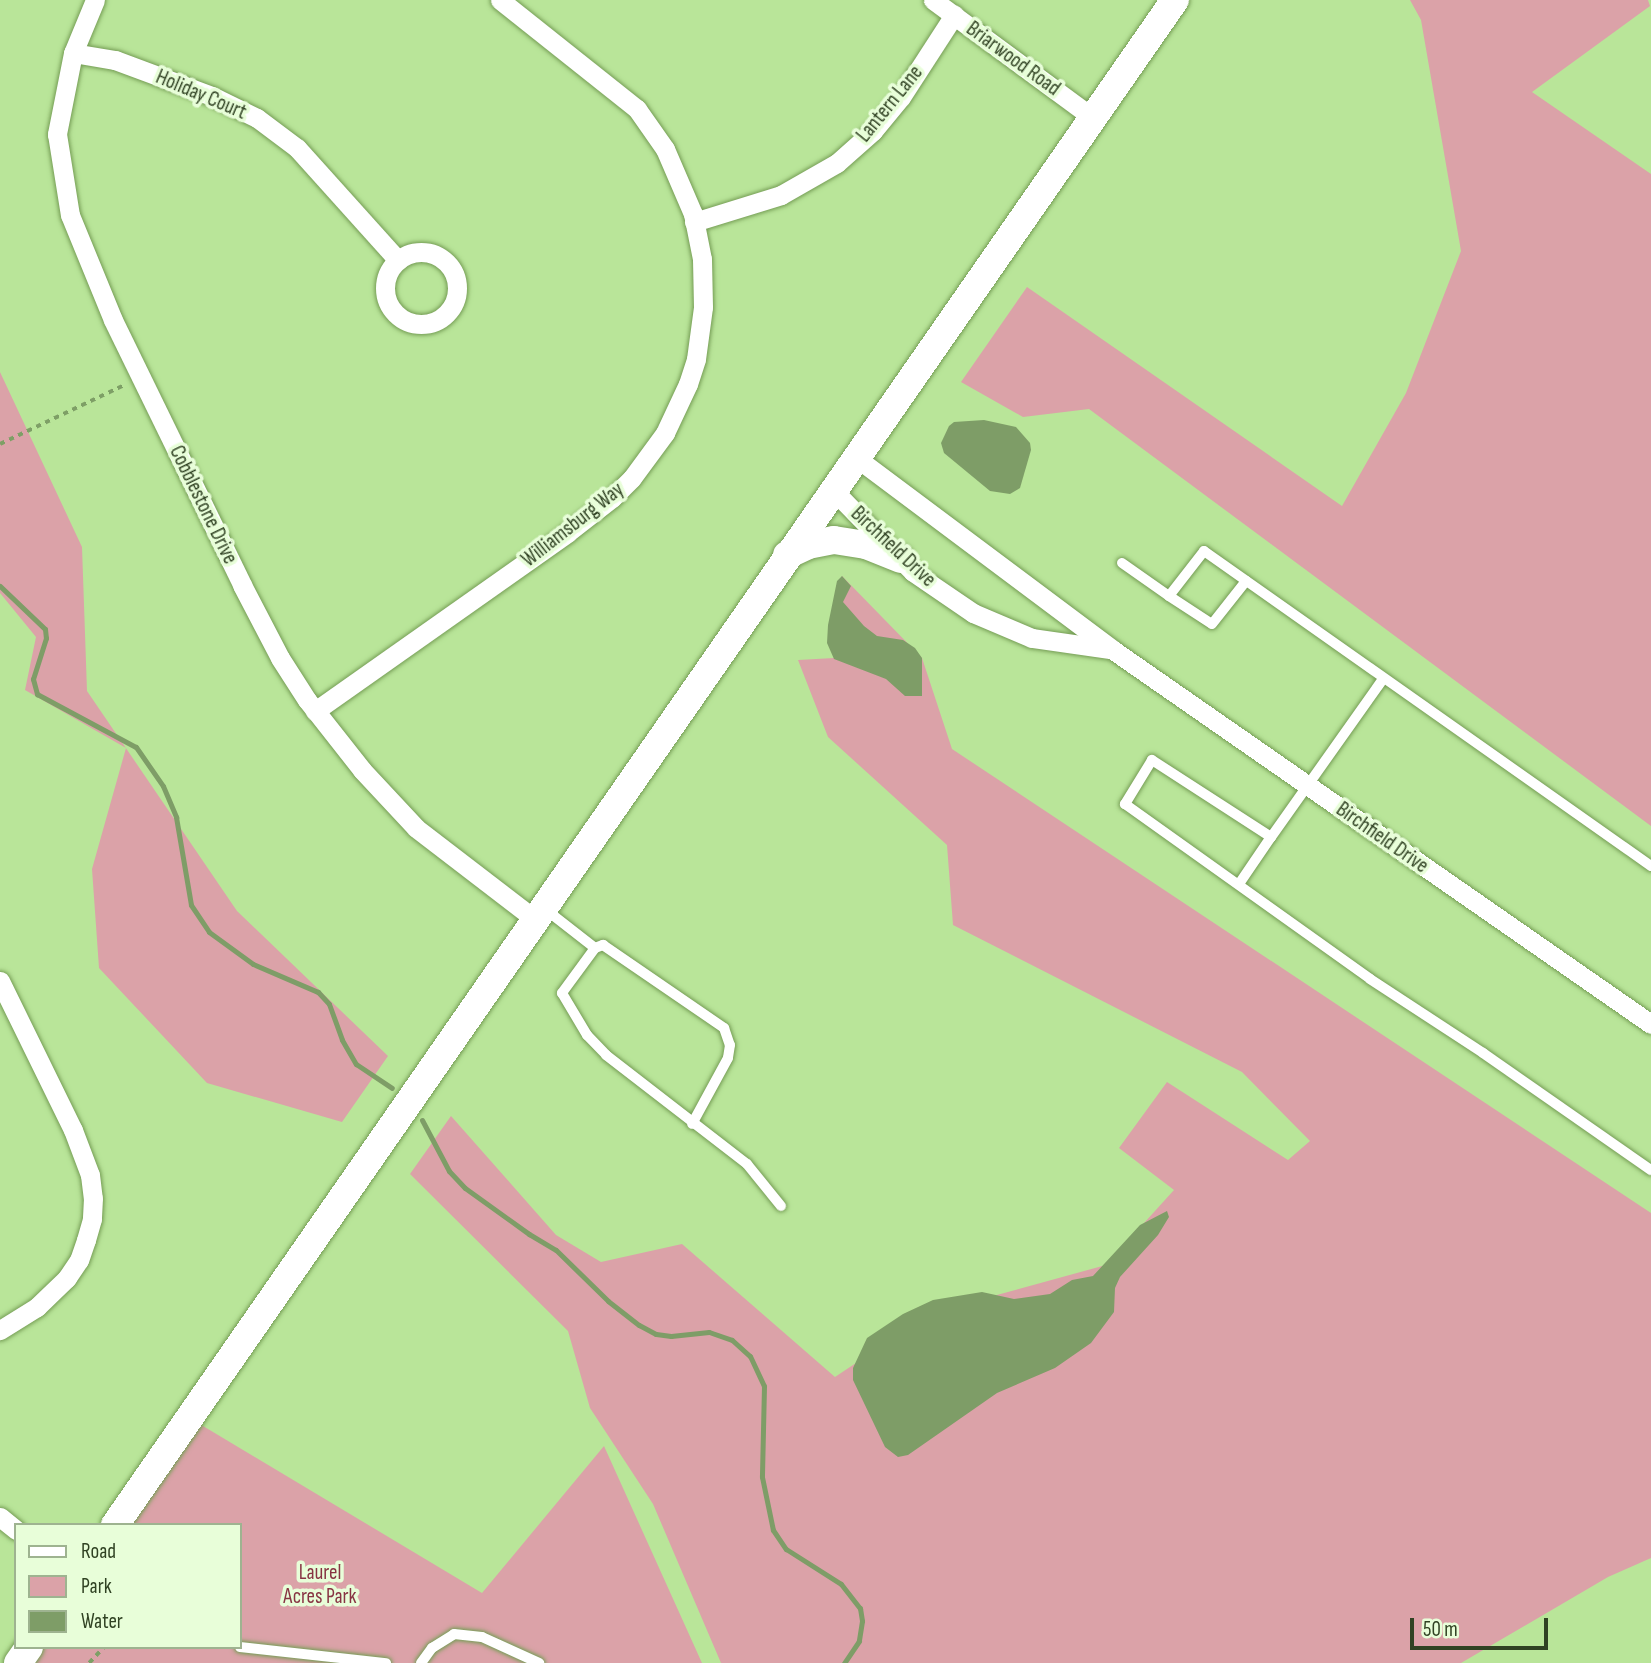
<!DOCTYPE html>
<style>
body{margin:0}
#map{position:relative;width:1651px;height:1663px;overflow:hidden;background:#b9e599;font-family:"Sofia Sans Condensed",sans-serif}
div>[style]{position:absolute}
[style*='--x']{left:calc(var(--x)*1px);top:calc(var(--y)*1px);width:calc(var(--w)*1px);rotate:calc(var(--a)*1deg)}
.green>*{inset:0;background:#dba2a8}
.water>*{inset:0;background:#7e9d67}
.stream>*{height:5px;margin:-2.5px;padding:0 2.5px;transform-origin:2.5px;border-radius:2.5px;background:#7e9d67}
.path>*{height:3.5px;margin-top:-1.75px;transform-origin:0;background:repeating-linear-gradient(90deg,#7e9f66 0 5px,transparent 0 10px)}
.roads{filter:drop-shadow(0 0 2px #759d55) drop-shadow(0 0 2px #759d55)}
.service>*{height:10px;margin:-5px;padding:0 5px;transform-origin:5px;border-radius:5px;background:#fff}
.minor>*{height:19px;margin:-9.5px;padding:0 9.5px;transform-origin:9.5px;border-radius:9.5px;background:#fff}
.minor>.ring{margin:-9.5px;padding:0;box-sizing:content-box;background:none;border:19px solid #fff;border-radius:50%}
.secondary>*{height:28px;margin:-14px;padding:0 14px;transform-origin:14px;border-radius:14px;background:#fff}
span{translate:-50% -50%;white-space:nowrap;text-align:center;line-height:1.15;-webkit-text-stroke:7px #e8fed9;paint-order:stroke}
.street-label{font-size:21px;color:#304223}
.park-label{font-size:21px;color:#873443}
.legend{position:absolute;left:14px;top:1523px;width:228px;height:126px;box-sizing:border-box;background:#e8fed9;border:2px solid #9eb390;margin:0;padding:9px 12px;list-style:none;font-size:21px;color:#304223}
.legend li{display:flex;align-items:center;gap:14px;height:35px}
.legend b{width:35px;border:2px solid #9eb390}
.scale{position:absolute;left:1410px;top:1618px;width:138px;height:32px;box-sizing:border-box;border:4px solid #304223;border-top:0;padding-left:9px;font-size:21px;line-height:24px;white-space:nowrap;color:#304223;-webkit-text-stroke:5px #e8fed9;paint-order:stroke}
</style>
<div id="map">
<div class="green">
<div style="clip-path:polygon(1410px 0,1648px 0,1650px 6px,1532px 92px,1651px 174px,1651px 826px,1089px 409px,1023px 417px,961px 382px,1027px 287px,1342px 506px,1406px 393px,1461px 251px,1421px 20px)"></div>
<div style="clip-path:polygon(0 372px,82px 547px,87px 691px,237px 911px,388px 1056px,342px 1122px,207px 1083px,99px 968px,92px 869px,126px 748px,25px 690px,36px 637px,0 593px)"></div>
<div style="clip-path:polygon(842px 576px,922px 658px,952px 749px,1651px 1213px,1651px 1558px,1608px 1577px,1461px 1663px,721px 1663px,653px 1504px,590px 1408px,568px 1331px,410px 1174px,451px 1116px,556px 1235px,601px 1262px,682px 1244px,835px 1377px,931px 1313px,1106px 1265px,1174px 1190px,1119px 1148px,1167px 1082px,1288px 1160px,1310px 1141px,1242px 1072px,953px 925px,947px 845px,828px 737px,798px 660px,834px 658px)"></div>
<div style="clip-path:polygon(188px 1417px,482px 1593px,604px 1446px,702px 1663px,17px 1663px,28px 1647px,240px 1647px,240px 1525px,113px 1525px)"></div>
</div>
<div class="water">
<div style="clip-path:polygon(984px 420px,1016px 427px,1030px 443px,1031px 450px,1020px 488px,1010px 494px,990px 491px,944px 453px,941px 443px,949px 426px,954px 422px)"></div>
<div style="clip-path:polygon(842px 576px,851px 586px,843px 602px,864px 626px,877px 636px,903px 640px,915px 648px,922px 658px,922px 696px,905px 696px,886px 679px,834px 659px,827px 643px,828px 625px,837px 581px)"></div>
<div style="clip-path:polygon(1167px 1211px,1169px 1217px,1158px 1235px,1120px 1277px,1115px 1288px,1114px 1312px,1091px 1343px,1055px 1368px,997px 1393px,908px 1455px,898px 1457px,885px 1447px,853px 1380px,853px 1368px,867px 1338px,903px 1314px,933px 1300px,982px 1292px,1014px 1299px,1050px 1294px,1072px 1280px,1093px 1276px,1140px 1225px)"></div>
</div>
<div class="stream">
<div style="--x:0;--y:586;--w:62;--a:43.7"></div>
<div style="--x:45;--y:629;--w:9;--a:84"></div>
<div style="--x:46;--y:638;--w:43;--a:107.6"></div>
<div style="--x:33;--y:679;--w:16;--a:75"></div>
<div style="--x:37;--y:694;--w:112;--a:28.2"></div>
<div style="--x:136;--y:747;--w:47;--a:55.3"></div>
<div style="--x:163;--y:786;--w:34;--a:67"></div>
<div style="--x:176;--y:817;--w:89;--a:80.3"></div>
<div style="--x:191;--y:905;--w:32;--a:56"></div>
<div style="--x:209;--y:932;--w:54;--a:36"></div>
<div style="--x:253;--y:964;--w:71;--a:23.3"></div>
<div style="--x:318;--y:992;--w:16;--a:47"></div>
<div style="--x:329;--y:1004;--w:38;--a:70"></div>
<div style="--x:342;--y:1040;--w:28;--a:60"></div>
<div style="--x:356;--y:1064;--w:43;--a:33.7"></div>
<div style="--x:422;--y:1120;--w:58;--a:62.1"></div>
<div style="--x:449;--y:1171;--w:23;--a:47"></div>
<div style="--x:465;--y:1188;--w:79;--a:35.7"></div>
<div style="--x:529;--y:1234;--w:31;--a:31"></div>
<div style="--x:556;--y:1250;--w:73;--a:44.4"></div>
<div style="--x:608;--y:1301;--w:39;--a:38"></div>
<div style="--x:639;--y:1325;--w:19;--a:28"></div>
<div style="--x:656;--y:1334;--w:15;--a:8"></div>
<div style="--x:671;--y:1336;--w:38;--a:-6"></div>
<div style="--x:709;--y:1332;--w:24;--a:19"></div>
<div style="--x:732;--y:1340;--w:24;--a:42"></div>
<div style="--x:750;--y:1356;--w:33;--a:65"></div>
<div style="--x:764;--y:1386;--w:91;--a:91.3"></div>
<div style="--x:762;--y:1477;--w:54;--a:78.3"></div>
<div style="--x:773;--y:1530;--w:23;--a:56"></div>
<div style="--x:786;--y:1549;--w:65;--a:32.5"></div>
<div style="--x:841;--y:1584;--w:31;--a:52"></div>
<div style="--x:860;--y:1608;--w:13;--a:81"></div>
<div style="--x:862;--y:1621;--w:20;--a:99"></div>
<div style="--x:859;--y:1641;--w:27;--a:124"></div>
</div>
<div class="path">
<div style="--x:0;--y:444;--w:137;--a:-25.4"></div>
<div style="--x:89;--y:1663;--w:22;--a:-47"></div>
</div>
<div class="roads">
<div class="service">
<div style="--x:1122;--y:563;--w:57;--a:35.1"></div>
<div style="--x:1169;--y:596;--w:57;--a:-52.1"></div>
<div style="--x:1204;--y:551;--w:547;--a:35.17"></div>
<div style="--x:1169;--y:596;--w:51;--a:33.1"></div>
<div style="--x:1212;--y:624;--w:55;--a:-51.7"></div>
<div style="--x:1383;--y:679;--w:194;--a:125.3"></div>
<div style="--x:1271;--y:837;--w:142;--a:-147.1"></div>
<div style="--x:1152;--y:760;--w:52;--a:121.5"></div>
<div style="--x:1125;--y:804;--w:301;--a:35.5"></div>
<div style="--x:1370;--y:979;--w:135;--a:33.2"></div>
<div style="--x:1483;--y:1053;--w:205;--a:34.9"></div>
<div style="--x:1239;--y:884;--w:57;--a:-55.8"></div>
<div style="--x:545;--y:909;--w:63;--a:38"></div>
<div style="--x:595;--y:948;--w:9;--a:-21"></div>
<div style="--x:603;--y:945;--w:147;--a:34.4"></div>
<div style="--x:724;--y:1028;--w:18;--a:71"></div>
<div style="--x:730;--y:1045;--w:13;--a:99"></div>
<div style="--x:728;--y:1058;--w:75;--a:118.6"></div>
<div style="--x:595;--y:948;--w:56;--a:126.3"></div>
<div style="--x:562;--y:993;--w:49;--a:59.2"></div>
<div style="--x:587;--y:1035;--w:28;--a:46"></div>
<div style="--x:606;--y:1055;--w:178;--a:37.7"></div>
<div style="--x:747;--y:1164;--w:54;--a:51"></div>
<div style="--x:240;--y:1647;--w:147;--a:6.3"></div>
<div style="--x:421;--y:1663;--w:19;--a:-54"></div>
<div style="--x:432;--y:1648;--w:26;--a:-32"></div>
<div style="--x:454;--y:1634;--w:28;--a:6"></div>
<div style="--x:482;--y:1637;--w:63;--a:24.5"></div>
</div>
<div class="minor">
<div style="--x:95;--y:0;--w:57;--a:112.5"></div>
<div style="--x:73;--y:53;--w:83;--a:101.2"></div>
<div style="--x:57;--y:134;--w:82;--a:80.9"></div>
<div style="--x:70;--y:215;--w:113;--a:67.7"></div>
<div style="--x:113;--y:320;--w:295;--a:64"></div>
<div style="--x:242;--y:585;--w:82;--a:62.5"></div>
<div style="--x:280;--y:658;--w:50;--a:57.3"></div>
<div style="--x:307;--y:700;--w:89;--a:51.8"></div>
<div style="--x:362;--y:770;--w:79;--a:47"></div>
<div style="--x:416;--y:828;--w:153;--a:37.5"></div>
<div style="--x:933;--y:0;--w:199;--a:36.4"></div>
<div style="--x:73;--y:53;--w:43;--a:9.5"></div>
<div style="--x:115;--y:60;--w:103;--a:20.4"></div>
<div style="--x:212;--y:96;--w:50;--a:26.1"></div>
<div style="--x:257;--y:118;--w:50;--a:36.9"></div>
<div style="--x:297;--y:148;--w:151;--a:48"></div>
<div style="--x:694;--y:222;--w:91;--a:-17.2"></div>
<div style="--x:781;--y:195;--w:64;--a:-29.7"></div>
<div style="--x:837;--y:163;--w:48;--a:-41.6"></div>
<div style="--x:873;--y:131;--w:44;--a:-50.5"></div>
<div style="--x:901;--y:97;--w:98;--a:-57.1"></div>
<div class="ring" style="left:385px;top:252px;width:53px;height:53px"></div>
<div style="--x:858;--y:459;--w:319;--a:36.8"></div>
<div style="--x:1113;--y:650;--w:655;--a:34.81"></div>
<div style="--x:834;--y:491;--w:113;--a:45.7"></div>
<div style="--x:913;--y:572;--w:73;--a:34.3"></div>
<div style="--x:973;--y:613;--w:64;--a:23"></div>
<div style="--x:1032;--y:638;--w:78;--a:8.1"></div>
<div style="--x:315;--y:711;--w:309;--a:-35.2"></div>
<div style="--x:567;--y:533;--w:57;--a:-37.9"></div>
<div style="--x:612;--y:498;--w:28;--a:-45"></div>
<div style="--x:632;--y:478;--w:56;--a:-53.7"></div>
<div style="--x:665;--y:433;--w:54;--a:-64.9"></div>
<div style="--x:688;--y:384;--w:26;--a:-72"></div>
<div style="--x:696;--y:359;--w:52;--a:-82.3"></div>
<div style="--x:703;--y:307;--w:48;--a:-91.2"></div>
<div style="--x:702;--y:259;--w:46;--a:-101.3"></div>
<div style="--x:693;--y:214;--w:71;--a:-113.3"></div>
<div style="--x:665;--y:149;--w:49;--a:-125"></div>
<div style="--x:637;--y:109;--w:175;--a:-141.5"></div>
<div style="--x:0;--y:981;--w:166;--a:63.9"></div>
<div style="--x:73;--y:1130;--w:48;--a:69.3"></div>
<div style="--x:90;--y:1175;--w:23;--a:83"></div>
<div style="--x:93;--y:1198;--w:21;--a:93"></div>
<div style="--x:92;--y:1219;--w:22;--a:106"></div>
<div style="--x:86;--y:1240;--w:21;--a:109"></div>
<div style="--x:79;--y:1260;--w:22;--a:124"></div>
<div style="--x:67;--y:1278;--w:42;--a:136"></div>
<div style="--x:37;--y:1307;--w:44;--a:148.1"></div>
<div style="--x:0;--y:1517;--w:21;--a:39"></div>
</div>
<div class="secondary">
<div style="--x:787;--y:555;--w:23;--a:-25"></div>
<div style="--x:808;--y:545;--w:26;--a:-11"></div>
<div style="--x:834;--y:540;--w:32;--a:9"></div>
<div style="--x:866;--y:545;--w:37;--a:22"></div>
<div style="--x:115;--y:1525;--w:1857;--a:-55.2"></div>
<div style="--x:18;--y:1663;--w:19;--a:-55"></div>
</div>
</div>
<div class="street-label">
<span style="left:1013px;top:59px;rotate:36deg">Briarwood Road</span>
<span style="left:201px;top:95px;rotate:23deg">Holiday Court</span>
<span style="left:890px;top:104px;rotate:-51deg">Lantern Lane</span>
<span style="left:203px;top:505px;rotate:64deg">Cobblestone Drive</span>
<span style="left:573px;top:525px;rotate:-38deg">Williamsburg Way</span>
<span style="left:893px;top:547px;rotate:43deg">Birchfield Drive</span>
<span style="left:1382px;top:838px;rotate:35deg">Birchfield Drive</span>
</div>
<div class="park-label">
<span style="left:320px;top:1585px">Laurel<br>Acres Park</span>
</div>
<ul class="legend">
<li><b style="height:9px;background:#fff"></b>Road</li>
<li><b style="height:19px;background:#dba2a8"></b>Park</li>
<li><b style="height:19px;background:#7e9d67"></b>Water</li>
</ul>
<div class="scale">50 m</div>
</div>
